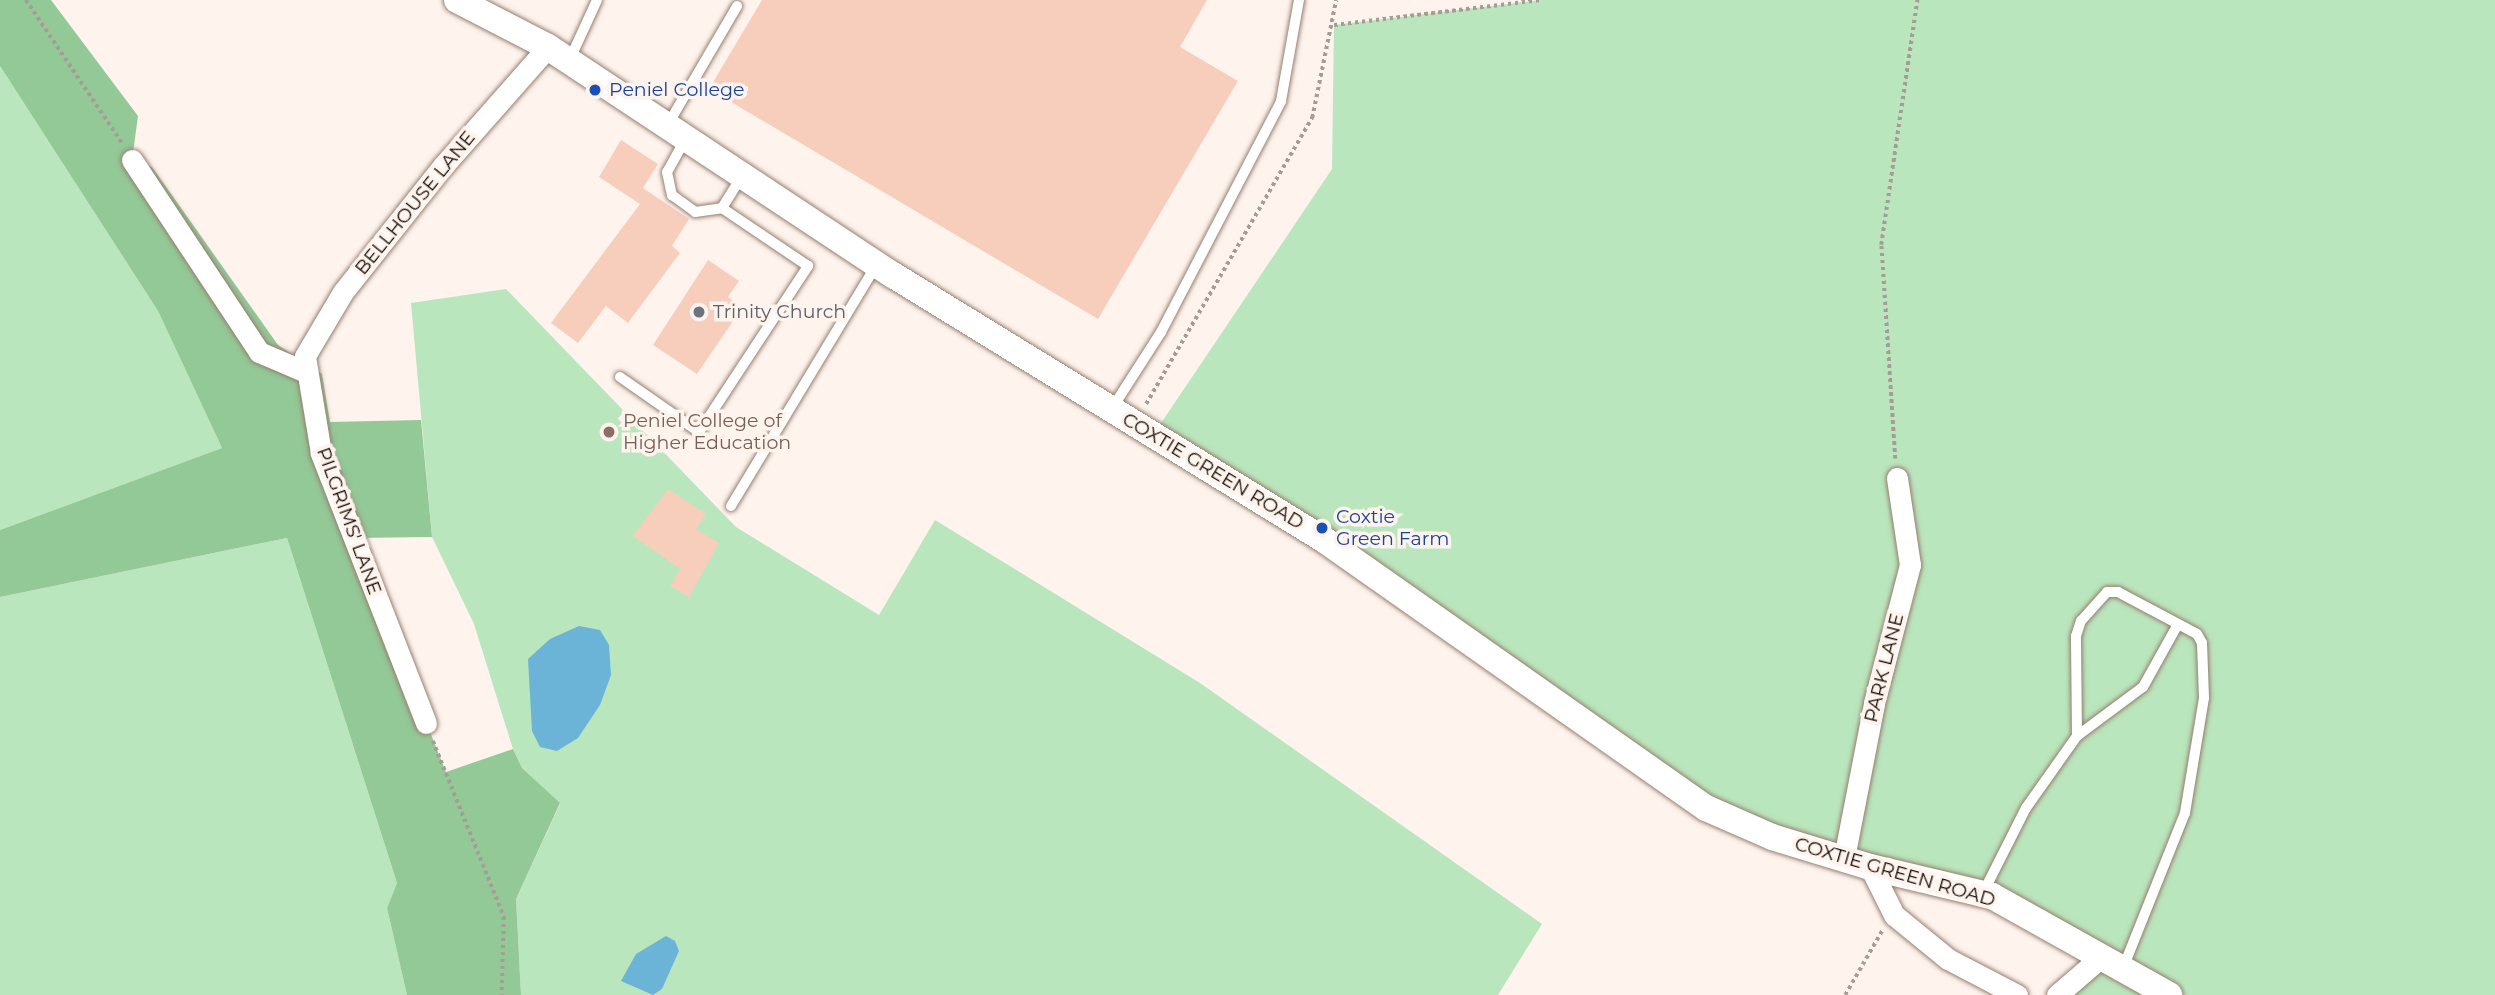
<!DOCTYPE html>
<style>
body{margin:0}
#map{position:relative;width:2495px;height:995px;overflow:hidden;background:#fef3ed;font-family:Montserrat,sans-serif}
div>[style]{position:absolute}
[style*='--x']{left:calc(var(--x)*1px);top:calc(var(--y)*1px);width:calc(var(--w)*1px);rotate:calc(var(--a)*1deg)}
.green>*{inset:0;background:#bae6bd}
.forest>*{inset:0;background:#93c897}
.water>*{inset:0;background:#6bb4d7}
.building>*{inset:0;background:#f7cdbc}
.path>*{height:3.5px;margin-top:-1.75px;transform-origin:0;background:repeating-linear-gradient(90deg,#a69c96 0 3.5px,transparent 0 7px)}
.roads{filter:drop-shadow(0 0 2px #967f70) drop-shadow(0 0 2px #967f70)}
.service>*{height:10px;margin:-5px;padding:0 5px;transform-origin:5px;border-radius:5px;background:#fff}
.minor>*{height:21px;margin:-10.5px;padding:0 10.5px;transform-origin:10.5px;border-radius:10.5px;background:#fff}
.tertiary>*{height:26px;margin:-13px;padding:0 13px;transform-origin:13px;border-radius:13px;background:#fff}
.dots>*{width:19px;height:19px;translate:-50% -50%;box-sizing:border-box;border:4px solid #fef3ed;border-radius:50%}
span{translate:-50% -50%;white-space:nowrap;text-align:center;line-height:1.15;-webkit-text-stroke:7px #fef3ed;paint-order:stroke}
.transit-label{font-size:19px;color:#164399}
.left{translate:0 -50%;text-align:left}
.street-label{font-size:19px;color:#150d07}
.worship-label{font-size:19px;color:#5b616d}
.education-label{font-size:19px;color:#785e54}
</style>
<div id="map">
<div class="green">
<div style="clip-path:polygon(1540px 0,2495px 0,2495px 995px,2056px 995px,2084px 955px,1977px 900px,1772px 837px,1153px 435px,1332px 169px,1334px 25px)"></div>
<div style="clip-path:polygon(0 66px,158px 311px,222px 448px,0 530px)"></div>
<div style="clip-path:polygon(506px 289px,736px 527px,879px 615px,935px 520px,1200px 683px,1542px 924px,1498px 995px,521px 995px,516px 899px,560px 804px,522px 768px,513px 749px,474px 624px,432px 537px,411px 303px)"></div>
<div style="clip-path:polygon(287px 538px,397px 883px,387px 908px,407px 995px,0 995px,0 597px)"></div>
</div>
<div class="forest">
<div style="clip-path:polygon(0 0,51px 0,138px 116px,132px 160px,152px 167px,278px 345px,322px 374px,330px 422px,421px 420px,432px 537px,353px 538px,446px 772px,513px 749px,522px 768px,560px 803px,516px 899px,521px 995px,407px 995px,387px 908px,397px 883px,287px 538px,0 597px,0 530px,222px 448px,158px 311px,0 66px)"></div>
</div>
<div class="water">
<div style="clip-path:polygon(579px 626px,600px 630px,609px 645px,611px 675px,600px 705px,578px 738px,557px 751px,540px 747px,532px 731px,528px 659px,550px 639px)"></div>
<div style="clip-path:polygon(666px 936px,675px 941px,679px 951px,662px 989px,653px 995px,621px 981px,636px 954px)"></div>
</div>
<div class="building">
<div style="clip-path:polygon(762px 0,1207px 0,1180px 47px,1238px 81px,1098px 319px,709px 89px)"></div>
<div style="clip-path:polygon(621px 140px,658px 164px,643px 188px,689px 219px,672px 246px,680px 253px,628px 323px,606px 306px,578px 343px,551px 323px,640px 204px,599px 177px)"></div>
<div style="clip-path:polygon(708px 260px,739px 281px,728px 297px,742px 308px,697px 374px,653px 345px)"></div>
<div style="clip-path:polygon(668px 489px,706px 514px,696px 529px,719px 543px,689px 597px,670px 586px,680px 569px,633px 536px)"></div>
</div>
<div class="path">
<div style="--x:26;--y:0;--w:172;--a:56.1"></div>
<div style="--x:1334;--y:25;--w:208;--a:-6.9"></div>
<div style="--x:1146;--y:404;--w:331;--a:-59.9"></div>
<div style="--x:1312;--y:118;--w:120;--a:-78.5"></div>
<div style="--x:1895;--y:459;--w:214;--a:-93.7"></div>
<div style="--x:1881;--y:245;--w:248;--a:-81.6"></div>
<div style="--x:433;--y:741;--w:190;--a:68"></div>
<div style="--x:504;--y:917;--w:78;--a:91.5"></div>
<div style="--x:1845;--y:995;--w:74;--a:-60"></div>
</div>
<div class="roads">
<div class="service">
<div style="--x:569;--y:61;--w:67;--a:-65.3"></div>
<div style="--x:667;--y:126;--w:139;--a:-59.7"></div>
<div style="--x:686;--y:138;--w:39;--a:119"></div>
<div style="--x:667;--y:172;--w:24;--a:78"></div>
<div style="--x:672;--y:195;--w:29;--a:36"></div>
<div style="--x:695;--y:212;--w:27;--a:-8"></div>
<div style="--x:620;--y:377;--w:96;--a:34.8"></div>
<div style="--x:699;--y:432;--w:199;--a:-56.7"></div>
<div style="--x:808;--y:266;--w:104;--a:-146"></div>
<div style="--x:722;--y:208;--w:39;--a:-58"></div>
<div style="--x:1111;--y:410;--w:93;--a:-57.3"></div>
<div style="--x:1161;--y:332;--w:260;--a:-62.5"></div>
<div style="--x:1281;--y:101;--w:103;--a:-79.9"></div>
<div style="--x:731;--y:506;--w:283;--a:-58.9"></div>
<div style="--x:2077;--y:736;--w:82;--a:-36.6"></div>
<div style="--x:2143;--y:687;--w:72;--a:-60.9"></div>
<div style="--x:1983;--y:893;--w:95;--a:-63.2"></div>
<div style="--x:2026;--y:808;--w:88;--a:-54.7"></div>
<div style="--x:2077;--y:736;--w:100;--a:-90.6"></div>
<div style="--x:2076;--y:636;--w:16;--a:-72"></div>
<div style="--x:2081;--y:621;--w:39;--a:-48"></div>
<div style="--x:2107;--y:592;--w:11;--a:0"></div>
<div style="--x:2118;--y:592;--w:89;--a:28"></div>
<div style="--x:2197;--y:634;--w:10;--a:61"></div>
<div style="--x:2202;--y:643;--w:55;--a:87.9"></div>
<div style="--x:2204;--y:698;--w:117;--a:99.4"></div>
<div style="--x:2185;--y:813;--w:167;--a:111.8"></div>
</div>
<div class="minor">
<div style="--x:132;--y:160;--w:230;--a:56.5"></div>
<div style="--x:259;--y:352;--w:51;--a:23.1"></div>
<div style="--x:426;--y:723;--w:290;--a:-111.3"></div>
<div style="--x:321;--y:453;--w:98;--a:-99.4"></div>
<div style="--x:305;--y:356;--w:74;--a:-59.3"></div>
<div style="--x:343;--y:292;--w:161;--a:-51.6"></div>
<div style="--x:443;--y:166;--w:159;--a:-48.6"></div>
<div style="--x:1844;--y:858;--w:158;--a:-79"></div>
<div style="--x:1874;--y:703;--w:143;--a:-75.4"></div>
<div style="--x:1910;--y:565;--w:88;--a:-98.5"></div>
<div style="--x:1870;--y:867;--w:54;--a:63.4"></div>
<div style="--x:1894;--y:915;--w:70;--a:39.2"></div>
<div style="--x:1948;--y:959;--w:78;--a:27.6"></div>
<div style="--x:2057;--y:995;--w:57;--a:-40.7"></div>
</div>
<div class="tertiary">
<div style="--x:457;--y:0;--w:102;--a:27.3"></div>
<div style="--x:548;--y:47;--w:414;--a:33.5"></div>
<div style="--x:893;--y:275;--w:508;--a:31.56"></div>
<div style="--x:1326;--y:541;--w:464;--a:35.1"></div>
<div style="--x:1706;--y:808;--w:72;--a:23.7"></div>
<div style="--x:1772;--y:837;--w:102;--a:17"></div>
<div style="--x:1870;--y:867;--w:125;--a:13.4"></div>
<div style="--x:1992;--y:896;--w:203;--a:29.2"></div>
</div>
</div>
<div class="dots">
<div style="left:595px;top:90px;background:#1a4fb4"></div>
<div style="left:699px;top:312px;background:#6b7280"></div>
<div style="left:609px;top:432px;background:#8d6e63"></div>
<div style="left:1322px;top:528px;background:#1a4fb4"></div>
</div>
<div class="transit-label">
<span class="left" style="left:609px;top:90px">Peniel College</span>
<span class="left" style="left:1336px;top:528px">Coxtie<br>Green Farm</span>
</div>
<div class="street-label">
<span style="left:415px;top:203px;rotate:-51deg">BELLHOUSE LANE</span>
<span style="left:1213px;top:471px;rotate:31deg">COXTIE GREEN ROAD</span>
<span style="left:349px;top:521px;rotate:70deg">PILGRIMS' LANE</span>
<span style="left:1884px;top:668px;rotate:-76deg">PARK LANE</span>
<span style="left:1895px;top:872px;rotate:16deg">COXTIE GREEN ROAD</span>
</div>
<div class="worship-label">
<span class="left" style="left:713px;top:312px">Trinity Church</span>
</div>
<div class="education-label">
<span class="left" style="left:623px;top:432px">Peniel College of<br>Higher Education</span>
</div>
</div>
